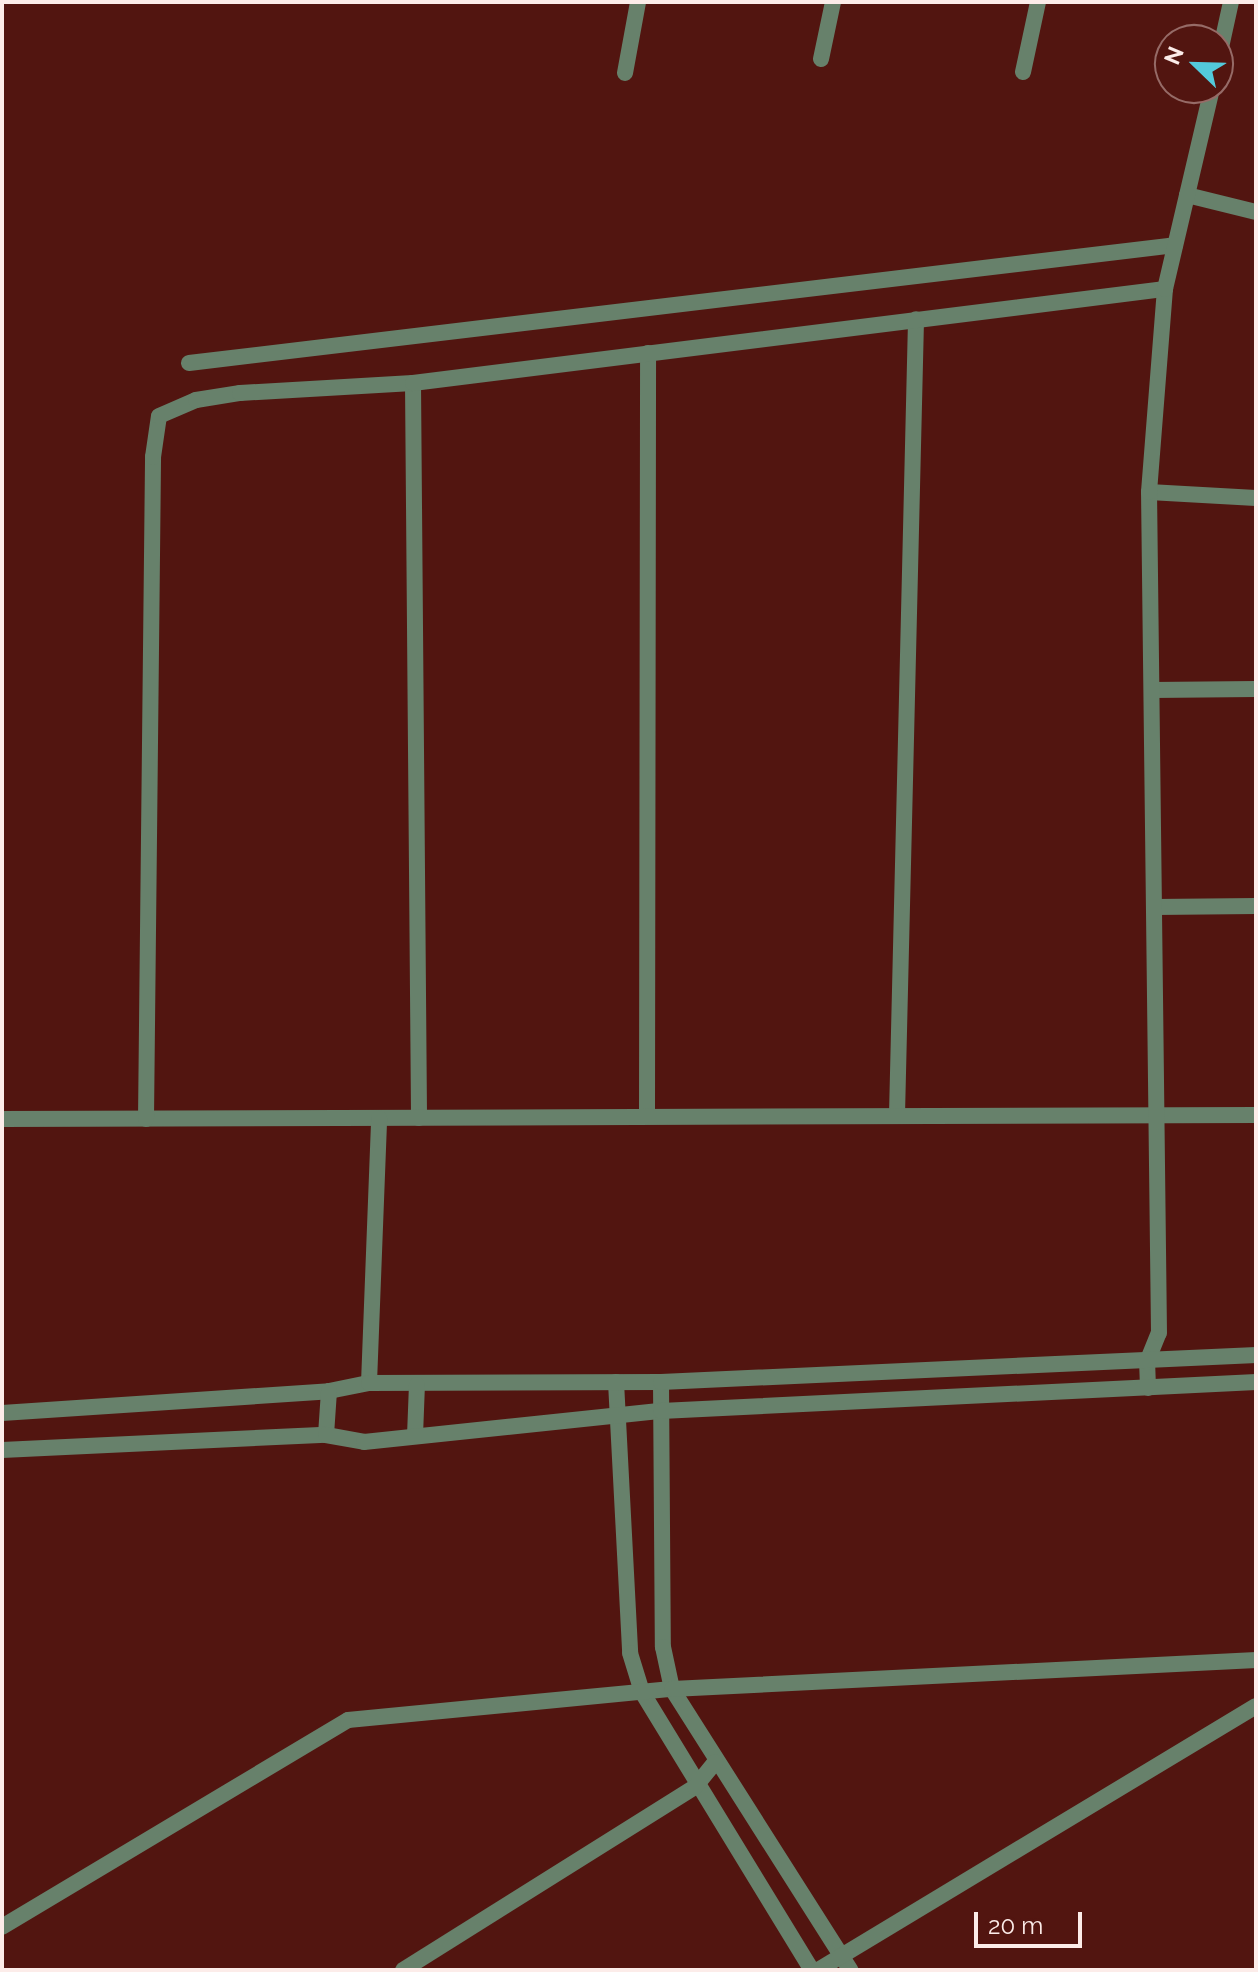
<!DOCTYPE html>
<style>
body{margin:0}
#map{position:relative;width:1258px;height:1972px;overflow:hidden;background:#521510;font-family:Raleway,sans-serif}
div>[style]{position:absolute}
[style*='--x']{left:calc(var(--x)*1px);top:calc(var(--y)*1px);width:calc(var(--w)*1px);rotate:calc(var(--a)*1deg)}
.minor>*{height:16px;margin:-8px;padding:0 8px;transform-origin:8px;border-radius:8px;background:#67816b}
span{translate:-50% -50%;white-space:nowrap;text-align:center;line-height:1.15;-webkit-text-stroke:7px #521510;paint-order:stroke}
.frame{position:absolute;inset:0;border:4px solid #fcece9;pointer-events:none}
.north{position:absolute;left:1154px;top:24px;width:80px;height:80px;box-sizing:border-box;background:#521510;border:2px solid #966b67;border-radius:50%;rotate:293deg;font-size:22px;font-weight:700;line-height:32px;text-align:center;color:#fcece9}
.north::after{content:'';display:block;margin:auto;width:28px;height:36px;background:#53cadc;clip-path:polygon(50% 0,100% 100%,50% 72%,0 100%)}
.scale{position:absolute;left:974px;top:1912px;width:108px;height:36px;box-sizing:border-box;border:4px solid #fcece9;border-top:0;padding-left:10px;font-size:24px;line-height:28px;white-space:nowrap;color:#fcece9;-webkit-text-stroke:6px #521510;paint-order:stroke}
</style>
<div id="map">
<div class="minor">
<div style="--x:821;--y:59;--w:58;--a:-78.1"></div>
<div style="--x:1218;--y:61;--w:60;--a:-77.6"></div>
<div style="--x:1023;--y:72;--w:72;--a:-77.9"></div>
<div style="--x:625;--y:73;--w:72;--a:-79.6"></div>
<div style="--x:1187;--y:195;--w:71;--a:13.8"></div>
<div style="--x:189;--y:363;--w:993;--a:-6.82"></div>
<div style="--x:413;--y:383;--w:735;--a:89.53"></div>
<div style="--x:1149;--y:492;--w:107;--a:3.2"></div>
<div style="--x:1152;--y:690;--w:104;--a:-0.6"></div>
<div style="--x:1155;--y:907;--w:101;--a:-0.6"></div>
<div style="--x:647;--y:1115;--w:762;--a:-89.92"></div>
<div style="--x:897;--y:1115;--w:796;--a:-88.63"></div>
<div style="--x:2;--y:1119;--w:1254;--a:-0.18"></div>
<div style="--x:146;--y:1119;--w:662;--a:-89.39"></div>
<div style="--x:153;--y:457;--w:41;--a:-81.7"></div>
<div style="--x:159;--y:416;--w:40;--a:-23.4"></div>
<div style="--x:196;--y:400;--w:45;--a:-9"></div>
<div style="--x:240;--y:393;--w:173;--a:-3.3"></div>
<div style="--x:413;--y:383;--w:758;--a:-7.13"></div>
<div style="--x:616;--y:1382;--w:271;--a:87"></div>
<div style="--x:630;--y:1653;--w:41;--a:72.9"></div>
<div style="--x:642;--y:1692;--w:326;--a:58.6"></div>
<div style="--x:661;--y:1382;--w:265;--a:89.6"></div>
<div style="--x:663;--y:1647;--w:43;--a:77.9"></div>
<div style="--x:672;--y:1689;--w:333;--a:57.6"></div>
<div style="--x:369;--y:1383;--w:265;--a:-87.8"></div>
<div style="--x:1148;--y:1388;--w:26;--a:-92"></div>
<div style="--x:1147;--y:1362;--w:31;--a:-68"></div>
<div style="--x:1159;--y:1333;--w:841;--a:-90.68"></div>
<div style="--x:1149;--y:492;--w:204;--a:-85.5"></div>
<div style="--x:1165;--y:289;--w:206;--a:-76.8"></div>
<div style="--x:2;--y:1413;--w:328;--a:-3.8"></div>
<div style="--x:329;--y:1391;--w:41;--a:-11.3"></div>
<div style="--x:369;--y:1383;--w:292;--a:-0.2"></div>
<div style="--x:661;--y:1382;--w:596;--a:-2.6"></div>
<div style="--x:326;--y:1435;--w:44;--a:-86.1"></div>
<div style="--x:415;--y:1436;--w:51;--a:-87.8"></div>
<div style="--x:2;--y:1450;--w:324;--a:-2.7"></div>
<div style="--x:326;--y:1435;--w:39;--a:10"></div>
<div style="--x:364;--y:1442;--w:299;--a:-6"></div>
<div style="--x:661;--y:1411;--w:596;--a:-2.79"></div>
<div style="--x:2;--y:1927;--w:403;--a:-30.9"></div>
<div style="--x:348;--y:1720;--w:325;--a:-5.5"></div>
<div style="--x:672;--y:1689;--w:585;--a:-2.84"></div>
<div style="--x:403;--y:1970;--w:345;--a:-32.1"></div>
<div style="--x:695;--y:1787;--w:32;--a:-51"></div>
<div style="--x:818;--y:1970;--w:511;--a:-31.08"></div>
</div>
<div class="frame"></div>
<div class="north">N</div>
<div class="scale">20 m</div>
</div>
